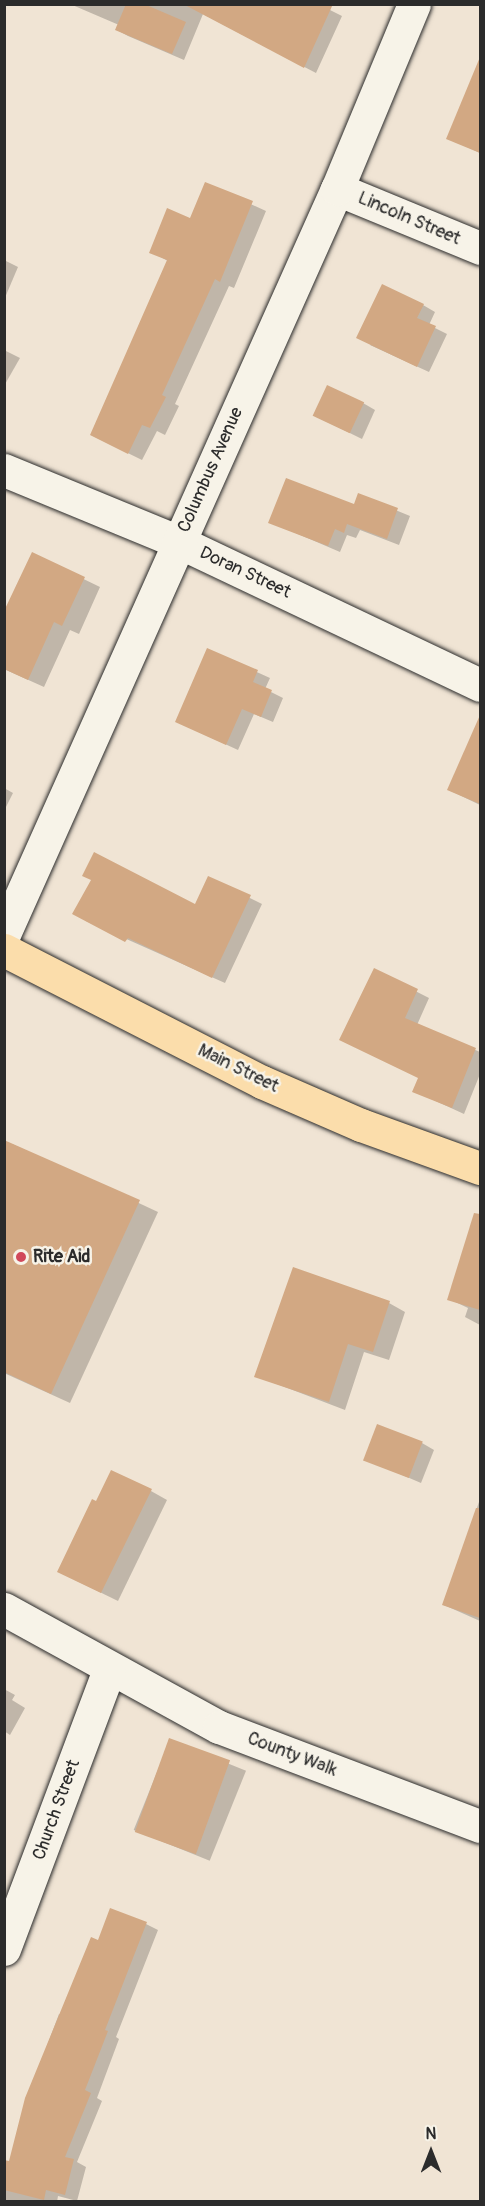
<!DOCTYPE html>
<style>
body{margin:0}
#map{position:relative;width:485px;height:2206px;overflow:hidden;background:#f0e4d4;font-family:Pangolin,sans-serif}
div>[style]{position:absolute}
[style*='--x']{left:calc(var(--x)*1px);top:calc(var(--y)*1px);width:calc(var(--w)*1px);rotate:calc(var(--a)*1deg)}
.shadow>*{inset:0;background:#0003;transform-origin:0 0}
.building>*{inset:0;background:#d2a883;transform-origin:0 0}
.roads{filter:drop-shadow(0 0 2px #2b2b2b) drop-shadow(0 0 2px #2b2b2b)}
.minor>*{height:33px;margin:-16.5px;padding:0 16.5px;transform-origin:16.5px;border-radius:16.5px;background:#f7f3e8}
.major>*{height:33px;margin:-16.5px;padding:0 16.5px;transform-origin:16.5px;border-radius:16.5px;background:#fbddab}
.dots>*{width:16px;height:16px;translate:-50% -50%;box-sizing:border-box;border:3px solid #f7f3e8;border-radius:50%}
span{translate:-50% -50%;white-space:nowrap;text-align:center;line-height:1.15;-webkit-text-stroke:5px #f7f3e8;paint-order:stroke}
.street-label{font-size:18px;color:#2b2b2b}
.poi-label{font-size:18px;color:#2b2b2b;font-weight:700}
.left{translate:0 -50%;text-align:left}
.frame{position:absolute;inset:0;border:6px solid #2b2b2b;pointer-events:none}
.north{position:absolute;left:401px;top:2122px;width:60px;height:60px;-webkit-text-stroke:4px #f7f3e8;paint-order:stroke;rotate:0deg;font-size:16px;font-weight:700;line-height:24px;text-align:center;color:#2b2b2b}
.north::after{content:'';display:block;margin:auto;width:21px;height:27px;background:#2b2b2b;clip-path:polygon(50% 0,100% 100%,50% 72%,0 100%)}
</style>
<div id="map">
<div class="shadow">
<div style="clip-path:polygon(70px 4px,271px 4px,330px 10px,342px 16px,316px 73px,203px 14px,184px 60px,128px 36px,117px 30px,119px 25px)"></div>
<div style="clip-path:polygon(480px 97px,480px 153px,448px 138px)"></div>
<div style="clip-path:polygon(206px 184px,266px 211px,234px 288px,229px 286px,175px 404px,179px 406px,165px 435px,157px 431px,142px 460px,91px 435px,168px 261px,151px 252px,191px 220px)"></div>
<div style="clip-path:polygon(4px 260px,18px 267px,4px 300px)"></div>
<div style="clip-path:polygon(423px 305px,435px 312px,429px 325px,447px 334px,429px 372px,370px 345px)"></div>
<div style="clip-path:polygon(4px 350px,20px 358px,4px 386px)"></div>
<div style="clip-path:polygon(363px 403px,375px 410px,362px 439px,315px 416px)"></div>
<div style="clip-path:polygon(359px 495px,410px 516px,399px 545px,360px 530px,356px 538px,347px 535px,340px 552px,270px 522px,355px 506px)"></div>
<div style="clip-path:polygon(32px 554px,100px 587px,79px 634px,70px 630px,44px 687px,4px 669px)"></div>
<div style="clip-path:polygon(208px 650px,270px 678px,265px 689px,283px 698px,273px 722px,254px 714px,238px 750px,177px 722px)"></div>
<div style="clip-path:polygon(474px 733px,480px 735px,480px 805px,449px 790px)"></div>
<div style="clip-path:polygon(4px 788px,13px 793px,4px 811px)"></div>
<div style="clip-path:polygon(209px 878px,262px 904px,225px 983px,86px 921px,195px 906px)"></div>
<div style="clip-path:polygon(374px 970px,429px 998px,417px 1025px,480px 1052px,480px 1074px,464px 1114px,414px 1091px,419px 1078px)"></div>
<div style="clip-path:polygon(12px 1144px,158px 1212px,70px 1403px,4px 1373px,4px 1160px)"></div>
<div style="clip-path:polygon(460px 1262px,480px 1268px,480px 1325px,465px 1317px,468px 1308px,449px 1299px)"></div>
<div style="clip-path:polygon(389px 1303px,405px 1312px,389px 1360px,364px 1352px,345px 1410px,256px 1376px)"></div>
<div style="clip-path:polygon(422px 1443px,434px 1450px,421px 1483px,365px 1459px)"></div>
<div style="clip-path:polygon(151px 1491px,167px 1500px,118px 1601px,75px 1580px,96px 1503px)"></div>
<div style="clip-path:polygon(480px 1499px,480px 1621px,444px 1605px)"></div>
<div style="clip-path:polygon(4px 1689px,15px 1695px,12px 1700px,25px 1708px,10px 1735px,4px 1731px)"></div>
<div style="left:170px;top:1740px;width:82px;height:97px;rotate:22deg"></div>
<div style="clip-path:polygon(146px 1924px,158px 1930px,116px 2037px,119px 2039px,97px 2098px,102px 2101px,77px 2162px,86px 2167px,77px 2201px,58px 2196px,57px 2202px,4px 2202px,4px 2162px,11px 2163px,27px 2099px,59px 2014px,62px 2015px,99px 1942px)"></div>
</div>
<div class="building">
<div style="clip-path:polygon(126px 4px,144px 4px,186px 22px,172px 54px,115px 30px)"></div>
<div style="clip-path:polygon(183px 4px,333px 4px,304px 68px)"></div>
<div style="clip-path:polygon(480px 57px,480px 153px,446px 139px)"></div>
<div style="clip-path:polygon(205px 182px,253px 201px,220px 282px,215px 279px,162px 395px,166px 397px,150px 428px,142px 425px,128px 454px,90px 435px,167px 260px,149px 253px,167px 208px,190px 218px)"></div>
<div style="clip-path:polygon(382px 284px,424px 304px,417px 318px,436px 326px,417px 367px,356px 338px)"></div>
<div style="left:327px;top:385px;width:41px;height:34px;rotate:25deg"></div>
<div style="clip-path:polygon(286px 478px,354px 504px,358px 493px,398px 508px,387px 539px,347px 524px,344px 533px,335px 529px,328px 546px,268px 523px)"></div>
<div style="clip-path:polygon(32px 552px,85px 577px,62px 626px,54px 622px,28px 680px,4px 669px,4px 611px)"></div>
<div style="clip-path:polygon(207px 648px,258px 670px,253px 682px,272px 690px,261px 717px,242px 709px,226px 745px,175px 722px)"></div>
<div style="clip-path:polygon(480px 715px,480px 804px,447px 790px)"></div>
<div style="clip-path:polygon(94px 852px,195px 904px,208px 876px,251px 895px,212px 978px,128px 938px,125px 942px,72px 914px,91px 880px,82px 876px)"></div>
<div style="clip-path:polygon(374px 968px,418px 989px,405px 1018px,476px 1048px,452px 1108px,412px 1092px,418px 1078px,339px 1040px)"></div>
<div style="clip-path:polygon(4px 1140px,140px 1200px,51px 1394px,4px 1372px)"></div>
<div style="clip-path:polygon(474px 1213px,480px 1214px,480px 1310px,447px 1300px)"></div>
<div style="clip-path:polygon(293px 1267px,390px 1301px,373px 1352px,348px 1344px,329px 1402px,254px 1377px)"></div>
<div style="left:377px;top:1424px;width:49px;height:39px;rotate:21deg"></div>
<div style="clip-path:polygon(111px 1470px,152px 1489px,101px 1593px,57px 1572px,92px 1499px,96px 1501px)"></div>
<div style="clip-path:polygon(476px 1508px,480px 1508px,480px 1618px,442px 1605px)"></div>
<div style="left:169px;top:1738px;width:65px;height:100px;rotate:20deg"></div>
<div style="clip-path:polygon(110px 1908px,147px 1922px,105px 2030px,108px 2031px,85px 2090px,91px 2093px,65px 2157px,74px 2159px,65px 2195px,46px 2190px,44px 2200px,4px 2190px,4px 2160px,9px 2161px,25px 2098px,91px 1937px,98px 1940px)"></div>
</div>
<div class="roads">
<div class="minor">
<div style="--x:337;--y:189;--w:155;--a:22.4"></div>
<div style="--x:4;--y:470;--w:189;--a:22.4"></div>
<div style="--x:179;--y:542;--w:333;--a:25.4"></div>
<div style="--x:4;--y:934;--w:816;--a:-65.92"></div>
<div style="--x:337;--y:189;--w:200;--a:-67.4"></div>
<div style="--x:4;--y:1609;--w:245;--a:28.8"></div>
<div style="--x:219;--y:1727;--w:279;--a:20.8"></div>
<div style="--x:4;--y:1949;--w:298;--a:-69.4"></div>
</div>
<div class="major">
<div style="--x:4;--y:950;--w:290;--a:27.1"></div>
<div style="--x:262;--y:1082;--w:108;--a:23.5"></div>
<div style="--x:361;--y:1125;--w:127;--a:19.9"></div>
</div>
</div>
<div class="dots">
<div style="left:21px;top:1257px;background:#d1495b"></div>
</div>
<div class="street-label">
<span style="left:409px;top:219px;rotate:23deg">Lincoln Street</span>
<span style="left:211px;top:470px;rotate:-66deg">Columbus Avenue</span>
<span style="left:245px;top:573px;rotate:25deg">Doran Street</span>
<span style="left:238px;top:1069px;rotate:26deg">Main Street</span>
<span style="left:292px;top:1755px;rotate:21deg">County Walk</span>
<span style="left:57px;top:1810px;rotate:-70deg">Church Street</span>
</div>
<div class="poi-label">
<span class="left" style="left:33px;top:1257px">Rite Aid</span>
</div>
<div class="frame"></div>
<div class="north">N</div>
</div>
